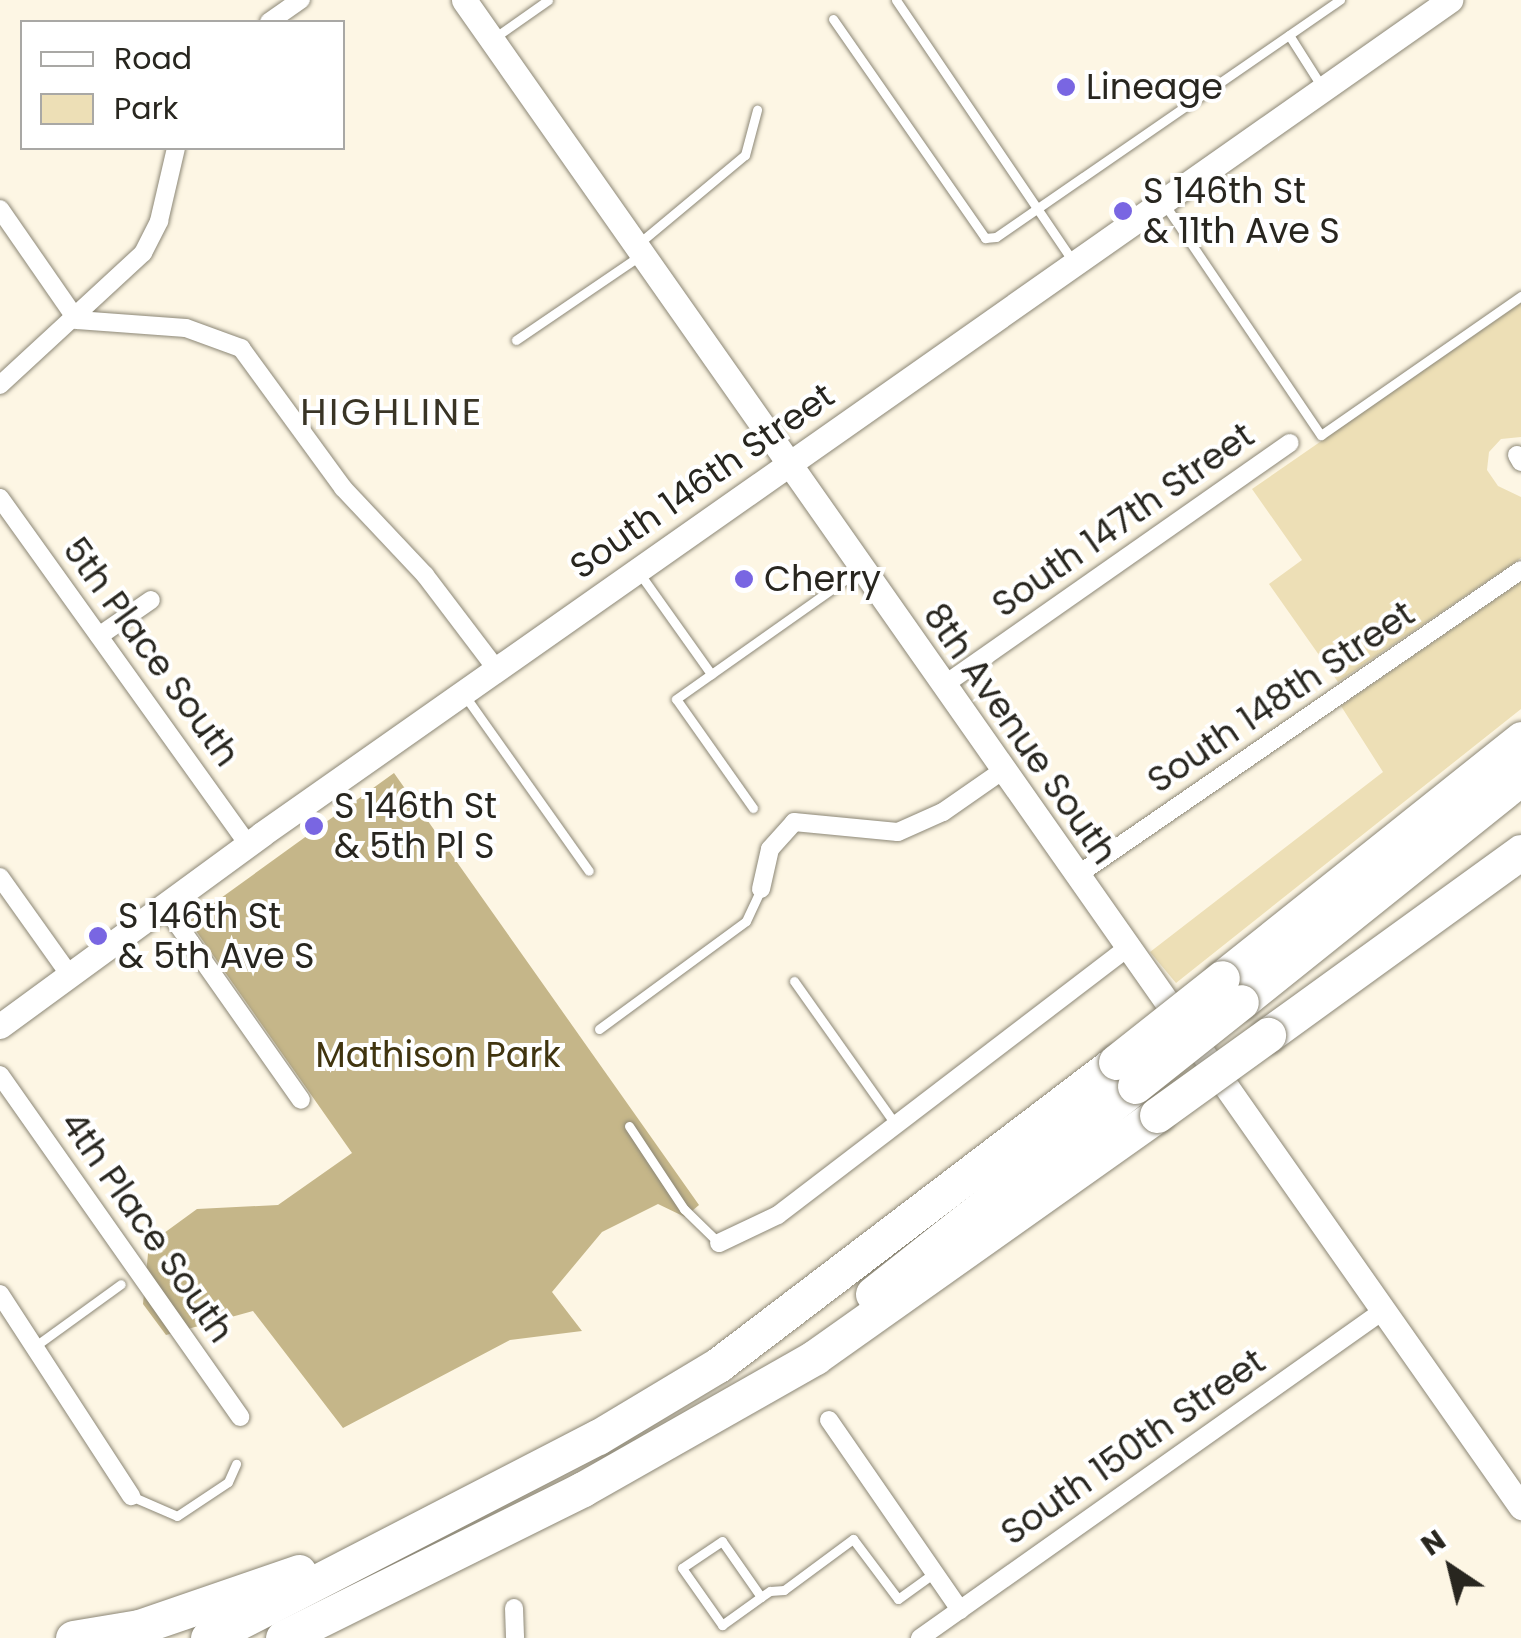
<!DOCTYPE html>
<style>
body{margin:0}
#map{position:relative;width:1521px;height:1638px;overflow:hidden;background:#fdf6e4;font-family:Poppins,sans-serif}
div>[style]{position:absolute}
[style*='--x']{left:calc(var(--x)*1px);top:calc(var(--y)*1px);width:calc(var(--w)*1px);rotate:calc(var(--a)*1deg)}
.green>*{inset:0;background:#eddfb6}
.forest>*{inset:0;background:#c5b689}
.roads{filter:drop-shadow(0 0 2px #8c8776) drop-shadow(0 0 2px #8c8776)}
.lane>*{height:9px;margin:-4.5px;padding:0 4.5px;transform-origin:4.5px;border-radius:4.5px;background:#fff}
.street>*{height:18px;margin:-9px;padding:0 9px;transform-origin:9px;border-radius:9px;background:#fff}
.secondary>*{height:25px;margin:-12.5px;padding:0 12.5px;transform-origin:12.5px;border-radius:12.5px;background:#fff}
.highway>*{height:35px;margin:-17.5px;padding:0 17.5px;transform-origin:17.5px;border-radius:17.5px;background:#fff}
.bridges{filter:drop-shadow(0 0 2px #8c8776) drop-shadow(0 0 2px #8c8776)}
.highway-bridge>*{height:35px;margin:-17.5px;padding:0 17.5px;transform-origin:17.5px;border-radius:17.5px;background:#fff}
.dots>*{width:28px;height:28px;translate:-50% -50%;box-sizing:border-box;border:5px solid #fff;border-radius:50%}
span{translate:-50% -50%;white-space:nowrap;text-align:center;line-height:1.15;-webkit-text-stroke:8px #fff;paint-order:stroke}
.poi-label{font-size:35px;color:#28261f}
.left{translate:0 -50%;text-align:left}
.street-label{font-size:35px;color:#28261f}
.park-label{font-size:35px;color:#40340f}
.neighbourhood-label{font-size:38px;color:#393425;letter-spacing:2.5px}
.legend{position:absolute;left:20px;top:20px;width:325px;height:130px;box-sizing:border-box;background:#fff;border:2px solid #a9a8a5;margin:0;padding:12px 18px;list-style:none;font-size:30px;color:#28261f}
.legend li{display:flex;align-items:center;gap:20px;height:50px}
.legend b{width:50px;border:2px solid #a9a8a5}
.north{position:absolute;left:1401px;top:1518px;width:100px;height:100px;-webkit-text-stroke:8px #fff;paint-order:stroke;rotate:325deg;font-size:28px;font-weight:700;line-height:40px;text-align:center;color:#28261f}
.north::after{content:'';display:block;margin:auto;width:35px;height:45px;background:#28261f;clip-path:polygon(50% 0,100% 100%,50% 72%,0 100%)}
</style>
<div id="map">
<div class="green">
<div style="clip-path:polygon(1521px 303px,1521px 437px,1501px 439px,1489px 452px,1487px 470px,1498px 486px,1521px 497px,1521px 558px,1338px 682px,1269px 584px,1302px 560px,1252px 489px)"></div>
<div style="clip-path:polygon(1521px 582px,1521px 709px,1176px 983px,1150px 952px,1383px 772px,1341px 706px)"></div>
</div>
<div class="forest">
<div style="clip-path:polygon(394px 773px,699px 1205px,685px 1217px,658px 1204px,602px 1232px,552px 1292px,582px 1331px,510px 1340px,343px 1428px,253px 1311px,166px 1335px,143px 1304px,149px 1244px,197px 1209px,278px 1205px,352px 1153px,189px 921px)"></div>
</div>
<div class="roads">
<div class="lane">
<div style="--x:896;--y:0;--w:315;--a:55.9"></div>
<div style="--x:833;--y:19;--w:267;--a:55.2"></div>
<div style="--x:985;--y:238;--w:11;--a:-5"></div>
<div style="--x:996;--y:237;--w:418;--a:-34.6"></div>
<div style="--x:1289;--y:35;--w:62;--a:57.6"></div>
<div style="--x:494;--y:38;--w:66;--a:-35.1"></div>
<div style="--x:1165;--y:205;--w:278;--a:55.9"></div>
<div style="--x:1321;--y:435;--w:244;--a:-34.8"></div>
<div style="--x:638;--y:244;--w:139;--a:-39.8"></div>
<div style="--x:745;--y:155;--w:47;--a:-75.1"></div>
<div style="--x:516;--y:340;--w:151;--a:-34.2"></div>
<div style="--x:640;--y:574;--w:123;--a:54.6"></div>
<div style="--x:465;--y:696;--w:214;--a:54.7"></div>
<div style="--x:753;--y:808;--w:133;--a:-125.2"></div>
<div style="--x:676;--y:699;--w:224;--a:-35.2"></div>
<div style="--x:794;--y:981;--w:176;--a:54.7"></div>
<div style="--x:599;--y:1029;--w:182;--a:-36.3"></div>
<div style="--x:746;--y:921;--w:35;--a:-65"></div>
<div style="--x:629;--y:1126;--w:100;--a:56.5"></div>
<div style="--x:684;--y:1209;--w:49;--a:44.2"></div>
<div style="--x:34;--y:1347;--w:107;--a:-35.9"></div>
<div style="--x:131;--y:1496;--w:50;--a:23.5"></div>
<div style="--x:177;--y:1516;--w:61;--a:-33.7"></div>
<div style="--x:228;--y:1482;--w:20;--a:-66"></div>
<div style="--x:761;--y:1597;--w:68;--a:-124.9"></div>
<div style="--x:722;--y:1541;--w:48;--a:146"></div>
<div style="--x:682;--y:1568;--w:70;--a:54.9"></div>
<div style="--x:722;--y:1625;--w:48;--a:-35.7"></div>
<div style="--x:761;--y:1597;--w:11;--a:-34"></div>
<div style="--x:770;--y:1591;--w:14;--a:-4"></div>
<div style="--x:784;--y:1590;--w:86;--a:-36.5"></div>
<div style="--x:853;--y:1539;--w:75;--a:53.1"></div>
<div style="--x:898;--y:1599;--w:44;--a:-35.8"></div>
</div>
<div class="street">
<div style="--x:269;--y:22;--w:39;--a:-35"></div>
<div style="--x:0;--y:209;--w:135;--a:55.3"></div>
<div style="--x:77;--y:320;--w:109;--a:4.2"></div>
<div style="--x:186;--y:328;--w:59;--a:20"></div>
<div style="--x:241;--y:348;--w:173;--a:53.9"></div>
<div style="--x:343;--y:488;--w:120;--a:46.7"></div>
<div style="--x:425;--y:575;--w:119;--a:52.8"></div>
<div style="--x:0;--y:385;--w:195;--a:-42.7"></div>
<div style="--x:143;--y:253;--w:36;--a:-63"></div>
<div style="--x:159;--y:221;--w:75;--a:-76.9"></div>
<div style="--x:1517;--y:455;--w:8;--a:60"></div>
<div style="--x:0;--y:498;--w:426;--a:54.4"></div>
<div style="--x:99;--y:636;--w:63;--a:-34.7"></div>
<div style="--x:944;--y:685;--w:422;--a:-35"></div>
<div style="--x:1076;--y:876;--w:540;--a:-34.51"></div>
<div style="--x:0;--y:877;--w:119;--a:54.6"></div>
<div style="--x:761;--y:889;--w:41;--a:-77.3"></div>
<div style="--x:770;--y:849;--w:36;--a:-48"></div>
<div style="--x:794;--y:822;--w:104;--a:5.5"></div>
<div style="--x:898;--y:832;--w:49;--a:-24"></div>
<div style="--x:943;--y:812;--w:72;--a:-34.8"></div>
<div style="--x:164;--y:905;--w:238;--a:54.9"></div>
<div style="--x:0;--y:1075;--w:418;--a:54.9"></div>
<div style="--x:719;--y:1243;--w:65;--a:-25.4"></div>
<div style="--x:778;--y:1215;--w:438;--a:-37.4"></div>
<div style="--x:0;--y:1294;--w:241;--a:57"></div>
<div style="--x:829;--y:1420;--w:231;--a:55.4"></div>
<div style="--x:514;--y:1608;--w:30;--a:88"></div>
<div style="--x:920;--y:1638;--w:568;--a:-35.26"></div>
</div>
<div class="secondary">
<div style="--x:464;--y:0;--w:1841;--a:54.95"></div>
<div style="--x:0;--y:1026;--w:325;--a:-36.2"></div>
<div style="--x:262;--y:834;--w:1452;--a:-35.07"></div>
</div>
<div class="highway">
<div style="--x:1222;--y:978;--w:383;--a:-38.6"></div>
<div style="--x:1241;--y:1002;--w:359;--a:-38.7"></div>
<div style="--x:1268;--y:1035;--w:312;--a:-35.9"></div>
<div style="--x:873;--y:1294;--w:335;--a:-38.4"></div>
<div style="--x:73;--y:1638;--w:67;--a:-9.5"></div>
<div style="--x:139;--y:1627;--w:169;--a:-19"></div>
<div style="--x:208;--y:1638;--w:439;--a:-27.3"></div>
<div style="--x:598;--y:1437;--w:140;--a:-31"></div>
<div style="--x:718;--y:1365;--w:500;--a:-37.28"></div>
<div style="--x:283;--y:1638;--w:335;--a:-26.4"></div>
<div style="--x:583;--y:1489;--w:267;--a:-29.6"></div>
<div style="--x:815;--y:1357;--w:419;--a:-35.3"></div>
</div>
</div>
<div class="bridges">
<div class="highway-bridge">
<div style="--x:1116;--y:1062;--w:135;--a:-38.4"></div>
<div style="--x:1135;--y:1086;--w:135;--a:-38.4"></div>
<div style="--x:1157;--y:1115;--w:137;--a:-35.8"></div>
</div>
</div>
<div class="dots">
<div style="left:1066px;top:87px;background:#7966e2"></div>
<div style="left:1123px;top:211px;background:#7966e2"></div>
<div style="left:744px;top:579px;background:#7966e2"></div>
<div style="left:314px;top:826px;background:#7966e2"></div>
<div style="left:98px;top:936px;background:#7966e2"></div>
</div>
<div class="poi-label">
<span class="left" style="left:1086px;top:87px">Lineage</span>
<span class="left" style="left:1143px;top:211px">S 146th St<br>&amp; 11th Ave S</span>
<span class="left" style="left:764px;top:579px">Cherry</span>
<span class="left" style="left:334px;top:826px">S 146th St<br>&amp; 5th Pl S</span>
<span class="left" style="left:118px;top:936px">S 146th St<br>&amp; 5th Ave S</span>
</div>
<div class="street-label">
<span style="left:702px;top:481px;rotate:-35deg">South 146th Street</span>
<span style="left:1123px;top:520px;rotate:-35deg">South 147th Street</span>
<span style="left:151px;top:652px;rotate:54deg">5th Place South</span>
<span style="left:1281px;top:697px;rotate:-34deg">South 148th Street</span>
<span style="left:1020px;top:734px;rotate:55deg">8th Avenue South</span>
<span style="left:147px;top:1227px;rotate:55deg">4th Place South</span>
<span style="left:1133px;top:1447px;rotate:-35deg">South 150th Street</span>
</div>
<div class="park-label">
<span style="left:438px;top:1055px">Mathison Park</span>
</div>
<div class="neighbourhood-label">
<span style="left:392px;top:412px">HIGHLINE</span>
</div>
<ul class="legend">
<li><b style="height:12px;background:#fff"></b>Road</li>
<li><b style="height:28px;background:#eddfb6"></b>Park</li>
</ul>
<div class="north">N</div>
</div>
